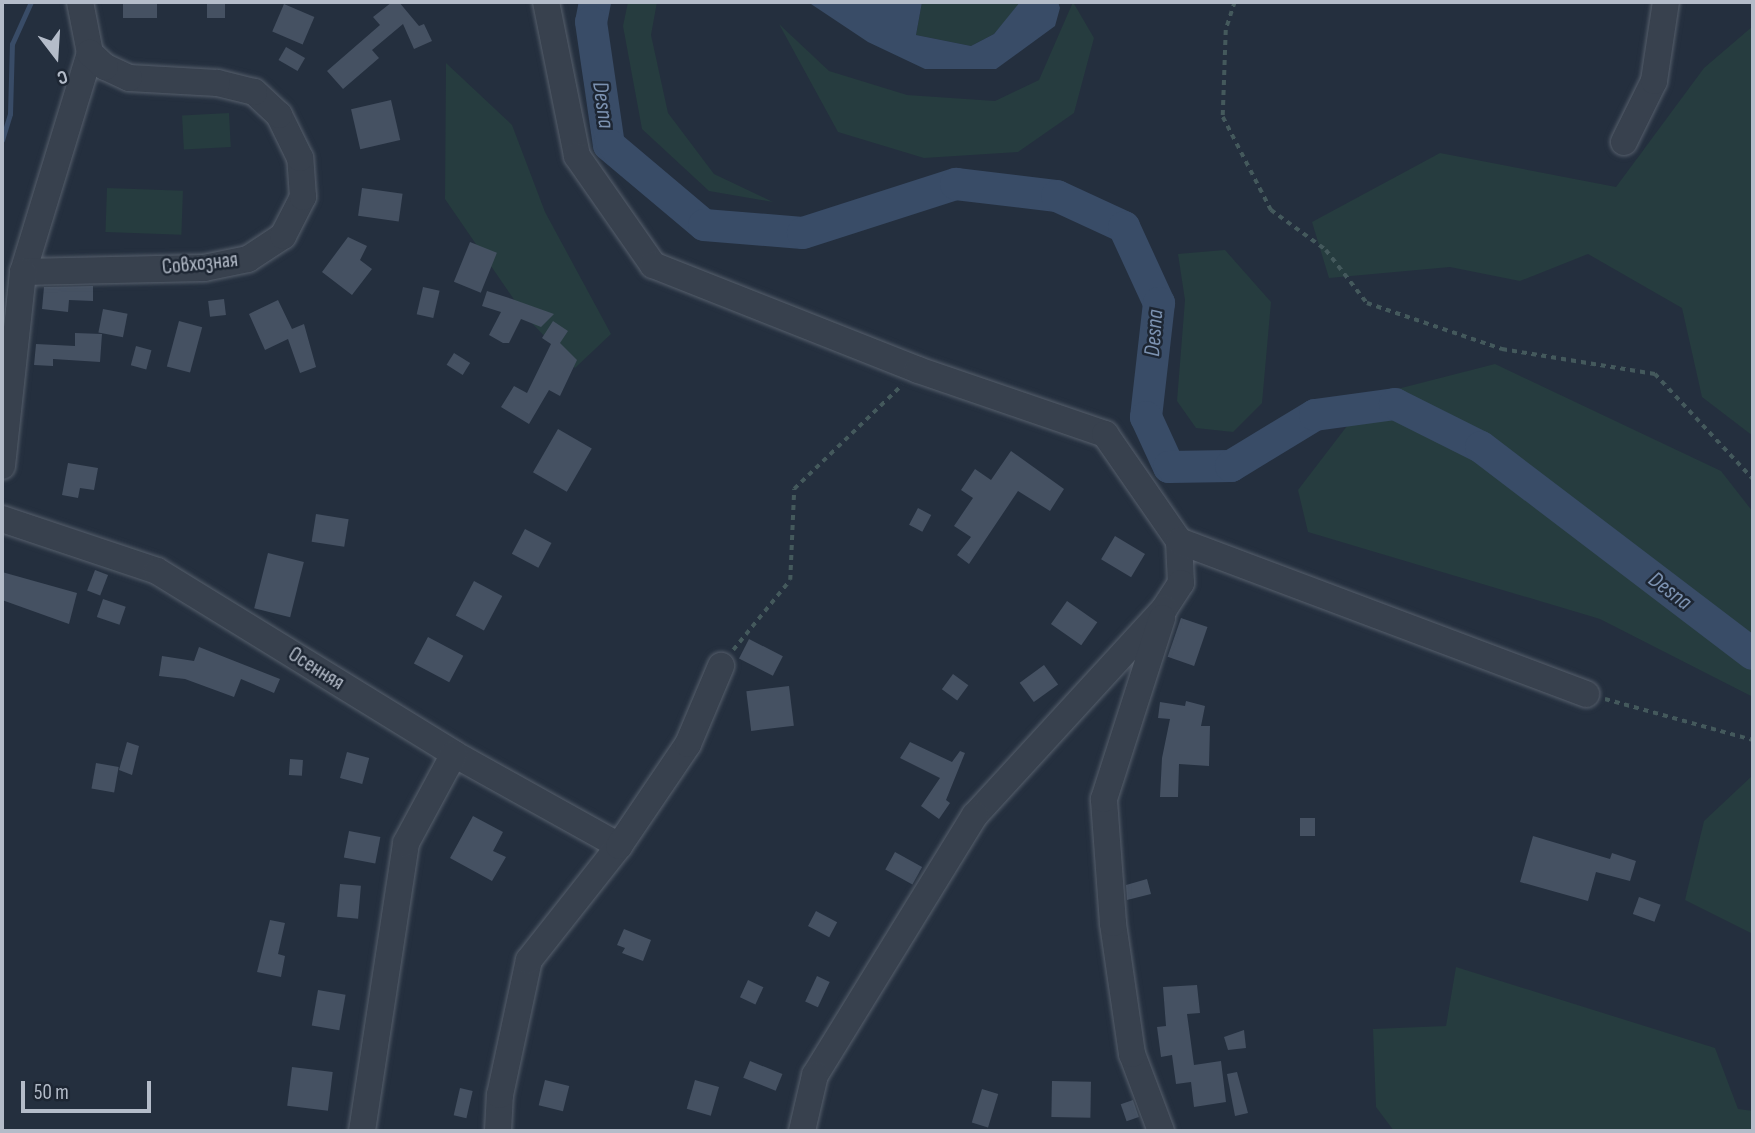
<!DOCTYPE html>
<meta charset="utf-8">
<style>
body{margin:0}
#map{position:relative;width:1755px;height:1133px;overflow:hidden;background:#242f3e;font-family:"Sofia Sans Condensed",sans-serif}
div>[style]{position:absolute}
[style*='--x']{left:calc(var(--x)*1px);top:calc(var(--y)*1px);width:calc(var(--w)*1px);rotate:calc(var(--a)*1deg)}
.green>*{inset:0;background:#263c3f;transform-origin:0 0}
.water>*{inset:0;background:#394c67}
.stream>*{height:5px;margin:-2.5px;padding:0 2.5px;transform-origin:2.5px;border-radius:2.5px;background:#394c67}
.river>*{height:32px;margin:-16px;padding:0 16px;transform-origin:16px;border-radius:16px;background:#394c67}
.building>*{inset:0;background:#455162;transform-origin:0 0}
.path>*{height:3.5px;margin-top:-1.75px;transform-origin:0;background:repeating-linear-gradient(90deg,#44595c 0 5px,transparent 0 10px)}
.roads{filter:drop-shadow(0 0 2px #565f6c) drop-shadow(0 0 2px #565f6c)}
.minor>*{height:26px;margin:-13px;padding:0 13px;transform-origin:13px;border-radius:13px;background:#38414e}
span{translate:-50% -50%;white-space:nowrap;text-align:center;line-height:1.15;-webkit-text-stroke:5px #1d2633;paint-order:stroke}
.street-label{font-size:21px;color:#b4bcc9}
.water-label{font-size:23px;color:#7c92b1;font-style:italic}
.frame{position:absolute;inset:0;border:4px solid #b4bcc9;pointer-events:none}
.north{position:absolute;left:21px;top:21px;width:70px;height:70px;-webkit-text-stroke:5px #1d2633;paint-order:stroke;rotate:163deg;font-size:19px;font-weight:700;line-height:28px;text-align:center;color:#b4bcc9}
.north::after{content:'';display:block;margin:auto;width:24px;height:32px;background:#b4bcc9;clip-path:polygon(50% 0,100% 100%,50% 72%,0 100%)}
.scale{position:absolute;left:21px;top:1081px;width:130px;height:32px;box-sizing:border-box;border:4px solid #b4bcc9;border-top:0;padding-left:9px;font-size:21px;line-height:24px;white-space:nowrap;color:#b4bcc9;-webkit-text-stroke:5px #1d2633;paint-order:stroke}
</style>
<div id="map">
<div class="green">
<div style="clip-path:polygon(628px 2px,657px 2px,651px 35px,668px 113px,714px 174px,773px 202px,709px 191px,642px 129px,623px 26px)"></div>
<div style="clip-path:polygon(922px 2px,1020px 2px,1020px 4px,994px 34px,971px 46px,916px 35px)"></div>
<div style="clip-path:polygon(1073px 2px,1094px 38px,1074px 113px,1018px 152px,924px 158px,838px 132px,779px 24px,829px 71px,907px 95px,995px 101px,1039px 80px)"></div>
<div style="clip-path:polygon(1753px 26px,1753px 436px,1702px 397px,1682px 308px,1588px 254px,1520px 281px,1450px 267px,1329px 278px,1312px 222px,1440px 153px,1616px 187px,1704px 68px)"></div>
<div style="clip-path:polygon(446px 63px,512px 125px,545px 212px,611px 334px,575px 368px,526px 317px,445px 199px)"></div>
<div style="left:229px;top:113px;width:34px;height:47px;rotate:87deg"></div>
<div style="left:107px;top:188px;width:76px;height:44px;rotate:2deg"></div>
<div style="clip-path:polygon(1225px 250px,1271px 302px,1262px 403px,1233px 432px,1196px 428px,1177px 401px,1185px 300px,1178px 254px)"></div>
<div style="clip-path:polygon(1495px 364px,1721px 471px,1753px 512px,1753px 697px,1600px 619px,1308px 532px,1298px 490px,1370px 396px)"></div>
<div style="clip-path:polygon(1753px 775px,1753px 934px,1685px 900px,1704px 821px)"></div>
<div style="clip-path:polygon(1456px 967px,1715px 1048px,1738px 1109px,1753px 1111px,1753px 1131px,1394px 1131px,1376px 1107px,1373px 1029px,1446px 1026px)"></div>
</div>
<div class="water">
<div style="clip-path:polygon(808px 2px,922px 2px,916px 35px,971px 46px,994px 34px,1020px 2px,1058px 2px,1060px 8px,1055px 26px,996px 69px,925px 69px,868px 42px)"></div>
</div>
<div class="stream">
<div style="--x:2;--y:140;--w:27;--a:-73"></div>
<div style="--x:10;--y:114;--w:70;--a:-88.4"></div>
<div style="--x:12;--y:44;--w:46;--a:-65.7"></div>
</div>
<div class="river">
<div style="--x:595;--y:2;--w:20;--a:101"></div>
<div style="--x:591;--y:22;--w:124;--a:81.7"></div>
<div style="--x:609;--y:145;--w:124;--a:40.1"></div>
<div style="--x:704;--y:225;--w:99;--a:4.6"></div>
<div style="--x:803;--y:233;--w:161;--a:-17.8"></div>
<div style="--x:956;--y:184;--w:102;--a:6.8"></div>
<div style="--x:1057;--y:196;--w:74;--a:24.8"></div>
<div style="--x:1124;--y:227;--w:84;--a:65.3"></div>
<div style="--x:1159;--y:303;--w:115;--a:96.5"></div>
<div style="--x:1146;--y:417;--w:55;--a:65.3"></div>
<div style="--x:1169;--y:467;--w:62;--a:-0.9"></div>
<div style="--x:1231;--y:466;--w:98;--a:-31.3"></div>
<div style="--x:1315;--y:415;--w:81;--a:-7.8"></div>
<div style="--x:1395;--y:404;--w:96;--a:26.6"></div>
<div style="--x:1481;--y:447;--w:342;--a:37.3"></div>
</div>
<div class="building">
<div style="left:123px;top:2px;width:34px;height:16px"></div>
<div style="left:207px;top:2px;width:18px;height:16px"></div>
<div style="clip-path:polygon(392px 2px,399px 2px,419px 26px,424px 24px,432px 41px,414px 49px,403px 24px,372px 50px,379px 58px,343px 89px,327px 71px,380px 25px,373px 17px)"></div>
<div style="left:284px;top:4px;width:33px;height:30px;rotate:23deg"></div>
<div style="left:286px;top:47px;width:22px;height:15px;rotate:30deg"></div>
<div style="left:391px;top:100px;width:41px;height:41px;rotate:77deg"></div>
<div style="left:362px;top:188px;width:41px;height:28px;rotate:8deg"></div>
<div style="clip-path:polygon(348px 237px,367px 246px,360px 260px,372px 269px,352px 295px,322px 272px)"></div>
<div style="left:470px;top:242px;width:29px;height:43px;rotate:22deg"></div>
<div style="clip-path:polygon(93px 286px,93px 301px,69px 300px,68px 312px,42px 309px,44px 287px)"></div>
<div style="left:423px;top:287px;width:17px;height:28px;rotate:13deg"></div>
<div style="clip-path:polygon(487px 291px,512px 299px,554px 314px,541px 327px,521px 319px,509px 343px,503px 343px,489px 335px,501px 312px,482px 306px)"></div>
<div style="left:224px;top:299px;width:16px;height:16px;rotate:83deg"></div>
<div style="clip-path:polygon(278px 300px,292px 329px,304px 324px,316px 367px,300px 373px,288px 339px,265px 350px,249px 314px)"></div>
<div style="left:103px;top:309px;width:25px;height:24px;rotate:11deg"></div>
<div style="left:179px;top:321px;width:24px;height:47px;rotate:15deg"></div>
<div style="clip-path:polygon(553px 321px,568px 331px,560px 343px,577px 360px,560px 396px,549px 390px,529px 424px,501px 407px,514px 386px,527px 393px,551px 344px,542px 338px)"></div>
<div style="clip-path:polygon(75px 333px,102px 334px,100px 362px,53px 359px,53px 366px,34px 365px,36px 344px,75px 346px)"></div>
<div style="left:136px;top:346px;width:16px;height:20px;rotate:15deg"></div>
<div style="left:454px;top:353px;width:19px;height:14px;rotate:32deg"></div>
<div style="left:558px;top:429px;width:39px;height:50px;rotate:30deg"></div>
<div style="clip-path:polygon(1011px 451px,1064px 489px,1050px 511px,1018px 491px,969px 564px,957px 555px,971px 537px,954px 526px,973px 498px,961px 490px,975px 469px,991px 480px)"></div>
<div style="clip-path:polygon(68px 463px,98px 468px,94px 490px,80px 488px,78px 498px,62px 495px)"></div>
<div style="left:918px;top:508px;width:15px;height:19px;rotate:28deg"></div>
<div style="left:316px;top:514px;width:33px;height:28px;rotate:9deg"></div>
<div style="left:525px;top:529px;width:30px;height:28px;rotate:28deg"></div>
<div style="left:1115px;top:536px;width:35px;height:27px;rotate:31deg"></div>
<div style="left:268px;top:553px;width:37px;height:57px;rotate:14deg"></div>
<div style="left:95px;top:570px;width:14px;height:22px;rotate:21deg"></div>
<div style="clip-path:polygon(2px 572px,77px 593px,69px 624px,2px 600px)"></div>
<div style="left:474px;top:581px;width:32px;height:39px;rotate:28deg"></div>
<div style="left:103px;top:599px;width:24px;height:19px;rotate:19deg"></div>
<div style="left:1067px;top:601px;width:37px;height:28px;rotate:35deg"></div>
<div style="left:1181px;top:618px;width:28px;height:41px;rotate:19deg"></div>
<div style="left:428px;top:637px;width:40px;height:30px;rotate:28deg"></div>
<div style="left:749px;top:639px;width:38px;height:22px;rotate:27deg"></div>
<div style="clip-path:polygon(199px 647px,280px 679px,274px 693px,241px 679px,234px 697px,185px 679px,159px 676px,162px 656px,194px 661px)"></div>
<div style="left:1044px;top:665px;width:24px;height:30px;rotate:54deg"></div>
<div style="left:953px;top:674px;width:19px;height:19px;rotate:36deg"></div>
<div style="left:789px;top:686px;width:40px;height:43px;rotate:83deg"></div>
<div style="clip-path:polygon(1186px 701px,1205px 706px,1201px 726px,1210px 726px,1209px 766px,1179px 764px,1178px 797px,1160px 797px,1162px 758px,1170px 719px,1158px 718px,1160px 702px,1185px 706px)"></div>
<div style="clip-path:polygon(127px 742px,139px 746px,132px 775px,119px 770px)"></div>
<div style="clip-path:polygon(910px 742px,952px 762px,960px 751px,965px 753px,946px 800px,950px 803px,939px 819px,921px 806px,940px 778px,900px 758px)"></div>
<div style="left:347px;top:752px;width:23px;height:27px;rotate:15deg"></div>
<div style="left:290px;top:759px;width:13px;height:16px;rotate:4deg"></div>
<div style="left:96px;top:763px;width:23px;height:26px;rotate:10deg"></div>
<div style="clip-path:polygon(473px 816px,503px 832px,493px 851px,506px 857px,492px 881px,450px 858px)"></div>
<div style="left:1300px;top:818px;width:15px;height:18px"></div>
<div style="left:349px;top:831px;width:32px;height:27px;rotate:11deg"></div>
<div style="clip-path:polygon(1533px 836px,1610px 859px,1612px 853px,1636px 861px,1630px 881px,1596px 872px,1588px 901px,1520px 882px)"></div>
<div style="left:895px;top:852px;width:31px;height:20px;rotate:29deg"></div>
<div style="clip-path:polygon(1147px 879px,1151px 894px,1127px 900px,1126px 885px)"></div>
<div style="left:340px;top:884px;width:21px;height:33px;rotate:5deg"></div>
<div style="left:1639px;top:897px;width:23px;height:18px;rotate:20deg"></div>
<div style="left:816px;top:911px;width:24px;height:17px;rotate:28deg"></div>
<div style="clip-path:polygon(270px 920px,285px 923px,278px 954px,285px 956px,281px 977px,257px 972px)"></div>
<div style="clip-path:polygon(624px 929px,651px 940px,643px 961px,622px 953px,625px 948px,617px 945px)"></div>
<div style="left:817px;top:976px;width:14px;height:28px;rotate:25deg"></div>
<div style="left:748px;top:980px;width:17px;height:19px;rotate:25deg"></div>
<div style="clip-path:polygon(1197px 985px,1200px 1013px,1187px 1014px,1194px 1065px,1221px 1061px,1226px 1102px,1194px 1107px,1191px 1082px,1176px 1084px,1172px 1055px,1161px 1057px,1157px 1027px,1166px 1026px,1163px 987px)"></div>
<div style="left:318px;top:990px;width:28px;height:36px;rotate:10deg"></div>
<div style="clip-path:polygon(1244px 1030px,1246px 1048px,1228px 1050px,1224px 1037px)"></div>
<div style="left:750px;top:1061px;width:35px;height:18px;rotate:22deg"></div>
<div style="left:292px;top:1067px;width:41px;height:39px;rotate:7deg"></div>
<div style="clip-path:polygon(1237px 1072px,1248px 1113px,1235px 1116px,1227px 1074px)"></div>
<div style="left:545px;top:1080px;width:25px;height:26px;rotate:14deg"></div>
<div style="left:695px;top:1080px;width:25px;height:30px;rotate:16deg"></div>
<div style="left:1052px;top:1081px;width:39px;height:36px;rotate:1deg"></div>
<div style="left:460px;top:1088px;width:13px;height:28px;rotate:13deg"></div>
<div style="left:982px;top:1089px;width:17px;height:35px;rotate:17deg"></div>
<div style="left:1133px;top:1100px;width:18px;height:13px;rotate:71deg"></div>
</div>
<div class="path">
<div style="--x:1235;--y:2;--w:29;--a:108"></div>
<div style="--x:1226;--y:30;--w:87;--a:92"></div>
<div style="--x:1223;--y:117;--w:105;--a:62.7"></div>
<div style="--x:1271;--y:210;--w:68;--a:36"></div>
<div style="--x:1326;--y:250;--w:67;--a:52.3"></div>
<div style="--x:1367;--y:303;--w:143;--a:18.8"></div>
<div style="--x:1502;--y:349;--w:155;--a:9.3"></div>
<div style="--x:1655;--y:374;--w:144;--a:47"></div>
<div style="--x:733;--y:650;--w:90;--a:-50.8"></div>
<div style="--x:790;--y:580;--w:91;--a:-87.5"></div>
<div style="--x:794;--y:489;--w:150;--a:-43.9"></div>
<div style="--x:1605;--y:699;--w:154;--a:15.5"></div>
</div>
<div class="roads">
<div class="minor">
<div style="--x:80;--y:2;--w:52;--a:78.9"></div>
<div style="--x:90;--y:53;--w:229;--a:107"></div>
<div style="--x:23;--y:272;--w:181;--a:-1.3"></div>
<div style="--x:204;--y:268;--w:45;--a:-11.6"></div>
<div style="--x:248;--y:259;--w:42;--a:-33.3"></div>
<div style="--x:283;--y:236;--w:44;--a:-62.9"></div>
<div style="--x:303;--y:197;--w:39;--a:-94"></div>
<div style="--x:300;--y:158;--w:48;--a:-116"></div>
<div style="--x:279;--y:115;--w:34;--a:-137"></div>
<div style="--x:254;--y:92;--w:38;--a:-166"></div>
<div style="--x:217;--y:83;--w:88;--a:-176.7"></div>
<div style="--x:129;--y:78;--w:26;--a:-155"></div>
<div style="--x:105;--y:67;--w:21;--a:-137"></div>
<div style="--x:546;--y:2;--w:157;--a:78.6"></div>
<div style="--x:577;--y:156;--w:133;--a:55.1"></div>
<div style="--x:653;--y:265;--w:285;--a:21.6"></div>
<div style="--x:918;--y:370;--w:198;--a:18.9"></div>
<div style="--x:1105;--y:434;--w:130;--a:55.3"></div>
<div style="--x:1179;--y:541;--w:42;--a:87.3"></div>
<div style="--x:1181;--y:583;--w:31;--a:123"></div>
<div style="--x:1164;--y:609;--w:280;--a:132.5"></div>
<div style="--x:975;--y:815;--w:305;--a:121.6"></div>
<div style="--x:815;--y:1075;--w:57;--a:103.1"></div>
<div style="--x:1624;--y:142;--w:68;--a:-63.8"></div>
<div style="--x:1654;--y:81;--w:80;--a:-81.4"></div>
<div style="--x:2;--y:466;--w:195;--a:-83.8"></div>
<div style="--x:2;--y:519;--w:163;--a:18.5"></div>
<div style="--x:157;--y:571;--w:349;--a:31.6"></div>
<div style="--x:454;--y:754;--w:189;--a:29.1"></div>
<div style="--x:1179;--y:541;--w:435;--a:20.6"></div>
<div style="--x:362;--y:1131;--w:291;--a:-81.3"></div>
<div style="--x:406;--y:843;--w:101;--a:-61.7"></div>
<div style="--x:498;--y:1131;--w:36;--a:-87"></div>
<div style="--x:500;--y:1095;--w:138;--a:-77.9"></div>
<div style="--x:529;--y:960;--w:145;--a:-51.7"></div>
<div style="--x:619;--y:846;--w:123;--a:-55.9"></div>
<div style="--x:688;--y:744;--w:85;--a:-67.1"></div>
<div style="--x:1161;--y:1131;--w:82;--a:-110.6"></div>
<div style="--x:1132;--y:1054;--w:132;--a:-98.3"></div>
<div style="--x:1113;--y:923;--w:124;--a:-94.2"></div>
<div style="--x:1104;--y:799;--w:190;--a:-72.2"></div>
</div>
</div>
<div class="street-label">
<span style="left:200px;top:264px;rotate:-6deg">Совхозная</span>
<span style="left:316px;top:669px;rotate:32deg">Осенняя</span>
</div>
<div class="water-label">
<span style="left:603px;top:105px;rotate:82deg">Desna</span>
<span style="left:1154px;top:333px;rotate:-86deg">Desna</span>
<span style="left:1670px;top:591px;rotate:37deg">Desna</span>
</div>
<div class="frame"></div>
<div class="north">С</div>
<div class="scale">50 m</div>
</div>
